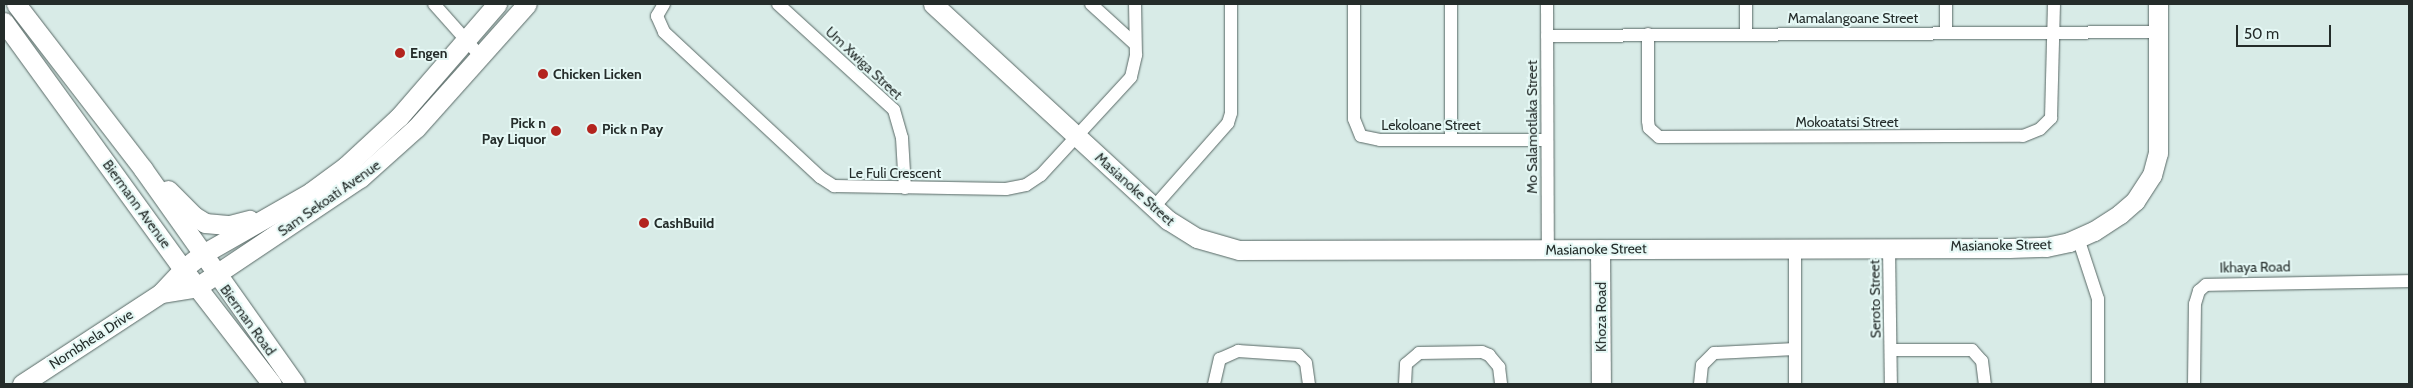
<!DOCTYPE html>
<style>
body{margin:0}
#map{position:relative;width:2413px;height:388px;overflow:hidden;background:#d8ebe7;font-family:Cabin,sans-serif}
div>[style]{position:absolute}
[style*='--x']{left:calc(var(--x)*1px);top:calc(var(--y)*1px);width:calc(var(--w)*1px);rotate:calc(var(--a)*1deg)}
.roads{filter:drop-shadow(0 0 1px #586865) drop-shadow(0 0 1px #586865)}
.street>*{height:12px;margin:-6px;padding:0 6px;transform-origin:6px;border-radius:6px;background:#fff}
.secondary>*{height:19px;margin:-9.5px;padding:0 9.5px;transform-origin:9.5px;border-radius:9.5px;background:#fff}
.dots>*{width:14px;height:14px;translate:-50% -50%;box-sizing:border-box;border:2px solid #e5f8f5;border-radius:50%}
span{translate:-50% -50%;white-space:nowrap;text-align:center;line-height:1.15;-webkit-text-stroke:4px #e5f8f5;paint-order:stroke}
.street-label{font-size:14px;color:#242c2a}
.poi-label{font-size:14px;color:#242c2a;font-weight:700}
.left{translate:0 -50%;text-align:left}
.right{translate:-100% -50%;text-align:right}
.frame{position:absolute;inset:0;border:5px solid #242c2a;pointer-events:none}
.scale{position:absolute;left:2236px;top:25px;width:95px;height:22px;box-sizing:border-box;border:2px solid #242c2a;border-top:0;padding-left:6px;font-size:15px;line-height:18px;white-space:nowrap;color:#242c2a;-webkit-text-stroke:4px #e5f8f5;paint-order:stroke}
</style>
<div id="map">
<div class="roads">
<div class="street">
<div style="--x:434;--y:4;--w:71;--a:48.4"></div>
<div style="--x:664;--y:4;--w:14;--a:120"></div>
<div style="--x:657;--y:16;--w:17;--a:66"></div>
<div style="--x:664;--y:32;--w:213;--a:42.9"></div>
<div style="--x:820;--y:177;--w:17;--a:33"></div>
<div style="--x:834;--y:186;--w:172;--a:1"></div>
<div style="--x:1006;--y:189;--w:20;--a:-11"></div>
<div style="--x:1026;--y:185;--w:18;--a:-34"></div>
<div style="--x:1041;--y:175;--w:133;--a:-47.4"></div>
<div style="--x:1131;--y:77;--w:23;--a:-77"></div>
<div style="--x:1136;--y:55;--w:51;--a:-91.1"></div>
<div style="--x:778;--y:4;--w:157;--a:42.4"></div>
<div style="--x:894;--y:110;--w:29;--a:74"></div>
<div style="--x:902;--y:138;--w:50;--a:86.6"></div>
<div style="--x:1091;--y:4;--w:59;--a:42.3"></div>
<div style="--x:1354;--y:4;--w:115;--a:90"></div>
<div style="--x:1354;--y:119;--w:18;--a:68"></div>
<div style="--x:1361;--y:136;--w:19;--a:12"></div>
<div style="--x:1380;--y:140;--w:167;--a:0"></div>
<div style="--x:1451;--y:4;--w:135;--a:90"></div>
<div style="--x:1547;--y:4;--w:246;--a:89.8"></div>
<div style="--x:1746;--y:4;--w:30;--a:90"></div>
<div style="--x:1946;--y:4;--w:29;--a:90"></div>
<div style="--x:1648;--y:34;--w:87;--a:90"></div>
<div style="--x:1648;--y:121;--w:7;--a:82"></div>
<div style="--x:1649;--y:128;--w:13;--a:42"></div>
<div style="--x:1659;--y:137;--w:364;--a:-0.2"></div>
<div style="--x:2023;--y:136;--w:18;--a:-22"></div>
<div style="--x:2040;--y:129;--w:16;--a:-45"></div>
<div style="--x:2051;--y:118;--w:114;--a:-88.5"></div>
<div style="--x:1547;--y:36;--w:612;--a:-0.37"></div>
<div style="--x:1154;--y:207;--w:112;--a:-48.6"></div>
<div style="--x:1228;--y:123;--w:10;--a:-73"></div>
<div style="--x:1231;--y:113;--w:109;--a:-90"></div>
<div style="--x:2078;--y:238;--w:64;--a:71.8"></div>
<div style="--x:2098;--y:299;--w:85;--a:90"></div>
<div style="--x:1795;--y:248;--w:136;--a:90"></div>
<div style="--x:1889;--y:248;--w:136;--a:89.2"></div>
<div style="--x:1891;--y:350;--w:81;--a:0"></div>
<div style="--x:1972;--y:350;--w:15;--a:48"></div>
<div style="--x:1982;--y:361;--w:23;--a:83"></div>
<div style="--x:1214;--y:384;--w:26;--a:-77"></div>
<div style="--x:1220;--y:359;--w:20;--a:-24"></div>
<div style="--x:1238;--y:351;--w:60;--a:3.8"></div>
<div style="--x:1298;--y:355;--w:11;--a:45"></div>
<div style="--x:1306;--y:363;--w:21;--a:82"></div>
<div style="--x:1405;--y:384;--w:20;--a:-87"></div>
<div style="--x:1406;--y:364;--w:17;--a:-40"></div>
<div style="--x:1419;--y:353;--w:63;--a:-0.9"></div>
<div style="--x:1482;--y:352;--w:8;--a:23"></div>
<div style="--x:1489;--y:355;--w:16;--a:50"></div>
<div style="--x:1499;--y:367;--w:17;--a:83"></div>
<div style="--x:1700;--y:384;--w:19;--a:-84"></div>
<div style="--x:1702;--y:365;--w:17;--a:-45"></div>
<div style="--x:1714;--y:353;--w:81;--a:-2.8"></div>
<div style="--x:2194;--y:384;--w:80;--a:-89.3"></div>
<div style="--x:2195;--y:304;--w:14;--a:-73"></div>
<div style="--x:2199;--y:291;--w:9;--a:-41"></div>
<div style="--x:2206;--y:285;--w:203;--a:-1.1"></div>
</div>
<div class="secondary">
<div style="--x:16;--y:4;--w:208;--a:52.4"></div>
<div style="--x:143;--y:169;--w:263;--a:54.7"></div>
<div style="--x:933;--y:4;--w:319;--a:42.6"></div>
<div style="--x:1168;--y:220;--w:34;--a:32"></div>
<div style="--x:1197;--y:238;--w:44;--a:15.9"></div>
<div style="--x:1239;--y:250;--w:770;--a:-0.15"></div>
<div style="--x:2009;--y:248;--w:37;--a:-2"></div>
<div style="--x:2046;--y:247;--w:24;--a:-12"></div>
<div style="--x:2069;--y:242;--w:27;--a:-24"></div>
<div style="--x:2094;--y:231;--w:31;--a:-33"></div>
<div style="--x:2120;--y:214;--w:20;--a:-41"></div>
<div style="--x:2135;--y:201;--w:31;--a:-57"></div>
<div style="--x:2152;--y:175;--w:23;--a:-75"></div>
<div style="--x:2158;--y:153;--w:149;--a:-90"></div>
<div style="--x:4;--y:22;--w:305;--a:54.1"></div>
<div style="--x:183;--y:269;--w:145;--a:52.3"></div>
<div style="--x:168;--y:190;--w:37;--a:45"></div>
<div style="--x:194;--y:216;--w:13;--a:32"></div>
<div style="--x:205;--y:223;--w:25;--a:5"></div>
<div style="--x:230;--y:225;--w:20;--a:-15"></div>
<div style="--x:1600;--y:249;--w:135;--a:89.6"></div>
<div style="--x:161;--y:293;--w:36;--a:-9"></div>
<div style="--x:197;--y:287;--w:196;--a:-33.8"></div>
<div style="--x:360;--y:178;--w:75;--a:-41.8"></div>
<div style="--x:416;--y:128;--w:166;--a:-48.2"></div>
<div style="--x:22;--y:384;--w:166;--a:-33.2"></div>
<div style="--x:161;--y:293;--w:33;--a:-47"></div>
<div style="--x:183;--y:269;--w:23;--a:-38"></div>
<div style="--x:201;--y:255;--w:127;--a:-29.8"></div>
<div style="--x:311;--y:192;--w:44;--a:-36.6"></div>
<div style="--x:346;--y:166;--w:72;--a:-42.8"></div>
<div style="--x:399;--y:117;--w:150;--a:-49.1"></div>
</div>
</div>
<div class="dots">
<div style="left:400px;top:53px;background:#b3241e"></div>
<div style="left:543px;top:74px;background:#b3241e"></div>
<div style="left:592px;top:129px;background:#b3241e"></div>
<div style="left:556px;top:131px;background:#b3241e"></div>
<div style="left:644px;top:223px;background:#b3241e"></div>
</div>
<div class="street-label">
<span style="left:1853px;top:18px">Mamalangoane Street</span>
<span style="left:864px;top:63px;rotate:43deg">Um Xwiga Street</span>
<span style="left:1847px;top:122px">Mokoatatsi Street</span>
<span style="left:1431px;top:125px">Lekoloane Street</span>
<span style="left:1532px;top:127px;rotate:-90deg">Mo Salamotlaka Street</span>
<span style="left:895px;top:173px">Le Fuli Crescent</span>
<span style="left:1135px;top:189px;rotate:42deg">Masianoke Street</span>
<span style="left:329px;top:198px;rotate:-35deg">Sam Sekoati Avenue</span>
<span style="left:137px;top:204px;rotate:54deg">Biermann Avenue</span>
<span style="left:2001px;top:245px;rotate:-1deg">Masianoke Street</span>
<span style="left:1596px;top:249px;rotate:-1deg">Masianoke Street</span>
<span style="left:2255px;top:267px;rotate:-1deg">Ikhaya Road</span>
<span style="left:1875px;top:299px;rotate:-91deg">Seroto Street</span>
<span style="left:1601px;top:317px;rotate:-90deg">Khoza Road</span>
<span style="left:248px;top:320px;rotate:54deg">Bierman Road</span>
<span style="left:91px;top:339px;rotate:-33deg">Nombhela Drive</span>
</div>
<div class="poi-label">
<span class="left" style="left:410px;top:53px">Engen</span>
<span class="left" style="left:553px;top:74px">Chicken Licken</span>
<span class="right" style="left:546px;top:131px">Pick n<br>Pay Liquor</span>
<span class="left" style="left:602px;top:129px">Pick n Pay</span>
<span class="left" style="left:654px;top:223px">CashBuild</span>
</div>
<div class="frame"></div>
<div class="scale">50 m</div>
</div>
